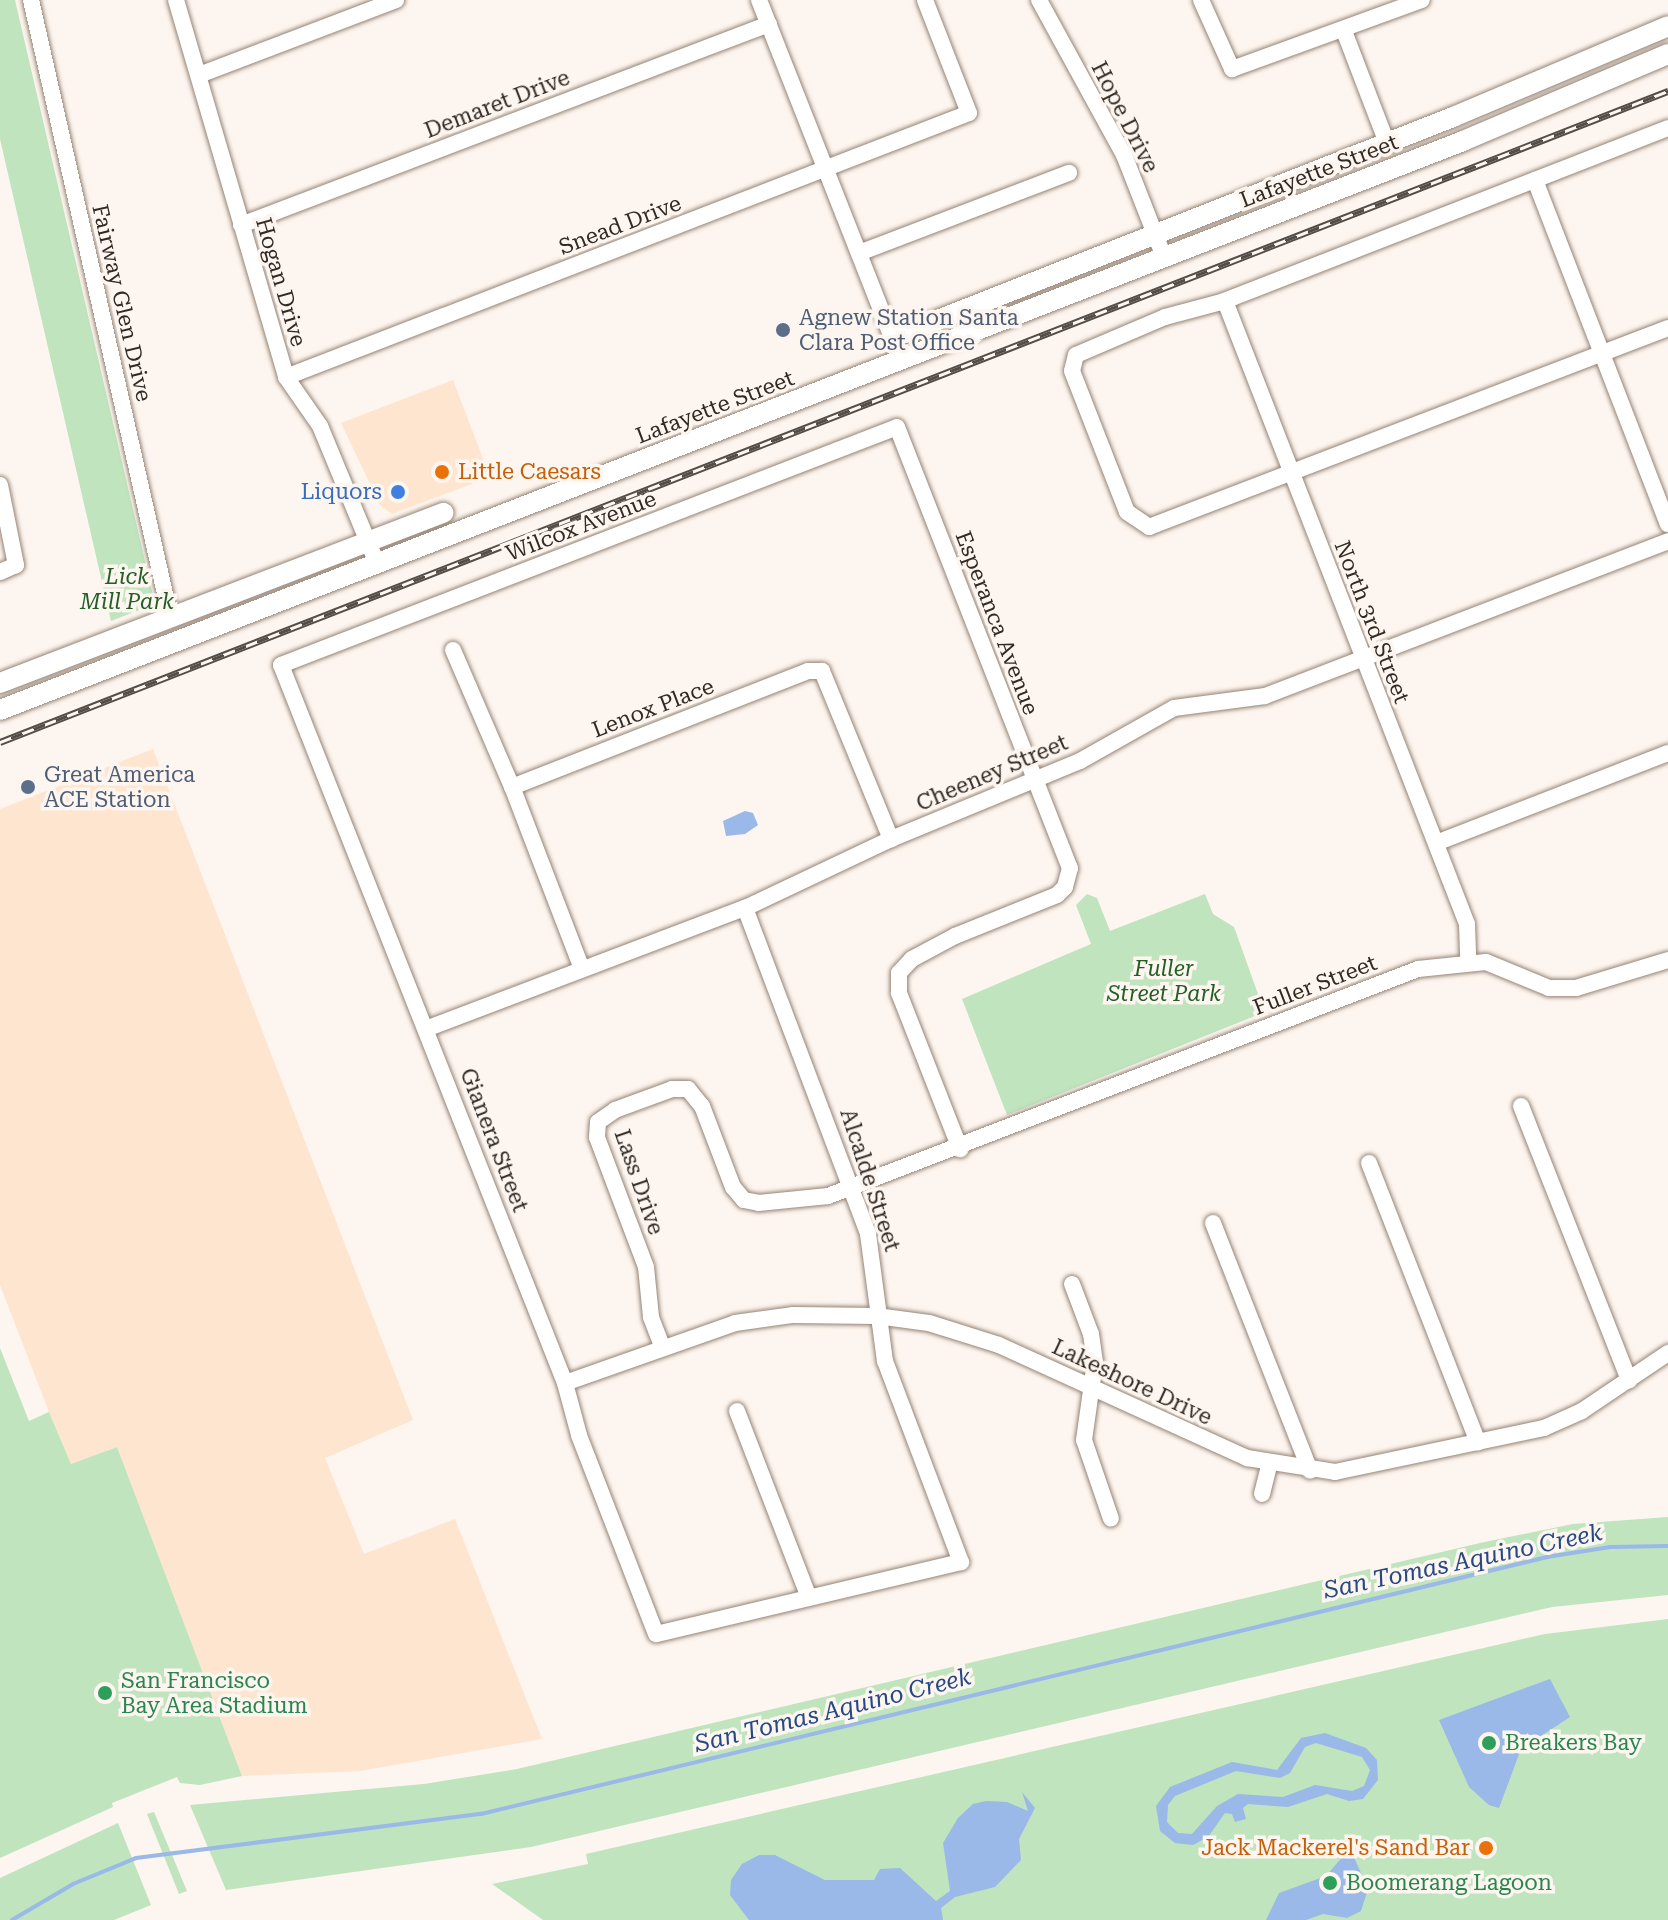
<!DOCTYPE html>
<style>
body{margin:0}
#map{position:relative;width:1668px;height:1920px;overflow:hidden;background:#fdf5ef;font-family:"Roboto Serif",serif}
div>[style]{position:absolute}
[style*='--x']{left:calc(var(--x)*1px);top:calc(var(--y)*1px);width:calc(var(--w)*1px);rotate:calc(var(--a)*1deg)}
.built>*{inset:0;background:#fee5cf}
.green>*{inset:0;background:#bfe4be}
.water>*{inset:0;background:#9ab8e8}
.stream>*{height:4px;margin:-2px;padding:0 2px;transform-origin:2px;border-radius:2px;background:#9ab8e8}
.roads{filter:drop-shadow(0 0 2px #948374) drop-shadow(0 0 2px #948374)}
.minor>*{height:16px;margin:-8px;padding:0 8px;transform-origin:8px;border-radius:8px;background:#fff}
.major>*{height:20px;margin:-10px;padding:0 10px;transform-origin:10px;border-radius:10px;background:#fff}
.rail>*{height:7px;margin-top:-3.5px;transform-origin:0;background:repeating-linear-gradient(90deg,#fdf5ef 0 12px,#544c46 0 24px);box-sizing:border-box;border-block:2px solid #544c46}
.dots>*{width:22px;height:22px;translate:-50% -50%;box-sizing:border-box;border:4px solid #fdf5ef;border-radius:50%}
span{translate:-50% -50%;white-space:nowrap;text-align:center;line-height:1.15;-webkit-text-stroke:7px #fdf5ef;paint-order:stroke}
.street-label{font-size:22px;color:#312a23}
.service-label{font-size:22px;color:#4e5e75}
.left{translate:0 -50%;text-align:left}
.food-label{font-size:22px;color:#c56008}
.right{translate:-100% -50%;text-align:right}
.shop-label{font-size:22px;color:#366cbe}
.park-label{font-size:22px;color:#235e27;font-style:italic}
.leisure-label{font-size:22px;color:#27864d}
.water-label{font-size:24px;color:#264984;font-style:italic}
</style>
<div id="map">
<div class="built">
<div style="clip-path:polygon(453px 380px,490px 477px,392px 514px,380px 505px,341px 423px)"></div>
<div style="clip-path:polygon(153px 749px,413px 1420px,325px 1458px,364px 1554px,455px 1519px,542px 1739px,360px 1771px,242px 1776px,117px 1447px,71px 1464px,49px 1412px,0 1285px,0 809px)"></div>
</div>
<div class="green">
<div style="clip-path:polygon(0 0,15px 0,155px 604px,111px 621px,0 139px)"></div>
<div style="clip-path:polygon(1087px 894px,1097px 898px,1110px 931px,1205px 894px,1213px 914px,1234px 927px,1263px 1008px,1260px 1014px,1007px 1115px,962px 999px,1091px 944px,1076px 905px)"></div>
<div style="clip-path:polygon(0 1348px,29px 1421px,49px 1412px,71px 1464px,117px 1447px,242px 1776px,200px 1785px,180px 1783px,177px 1777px,112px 1803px,113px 1807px,0 1858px)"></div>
<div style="clip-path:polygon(1668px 1517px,1668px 1595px,1552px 1607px,531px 1847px,226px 1890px,190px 1805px,424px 1784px,517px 1769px,1480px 1543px,1573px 1524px)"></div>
<div style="clip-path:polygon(1668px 1619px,1668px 1920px,543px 1920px,492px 1884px,588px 1864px,586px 1854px,1545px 1634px)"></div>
<div style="clip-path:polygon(154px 1812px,187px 1891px,179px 1894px,147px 1814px)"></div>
<div style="clip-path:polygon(118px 1823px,151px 1905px,114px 1920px,0 1920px,0 1878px)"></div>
</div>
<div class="water">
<div style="clip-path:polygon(745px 811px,753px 813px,758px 825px,745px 834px,726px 836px,723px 821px)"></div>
<div style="clip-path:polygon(1550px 1679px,1570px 1717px,1521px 1749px,1499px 1808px,1489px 1805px,1469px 1787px,1439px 1720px)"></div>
<div style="clip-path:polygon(evenodd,1325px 1733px,1366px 1748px,1377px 1760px,1378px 1780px,1363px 1799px,1349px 1801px,1327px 1794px,1288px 1807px,1248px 1804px,1243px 1808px,1246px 1819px,1235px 1822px,1232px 1814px,1225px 1813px,1208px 1837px,1193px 1845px,1175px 1843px,1160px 1831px,1156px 1806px,1170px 1787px,1232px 1762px,1277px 1770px,1301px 1738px,1325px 1733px,1316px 1743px,1362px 1757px,1370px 1770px,1364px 1786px,1352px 1791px,1315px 1785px,1283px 1797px,1238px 1794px,1217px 1806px,1192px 1834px,1178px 1833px,1167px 1822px,1168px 1805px,1175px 1796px,1236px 1771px,1280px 1778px,1290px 1773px,1305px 1747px,1316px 1743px)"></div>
<div style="clip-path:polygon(1022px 1792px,1035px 1808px,1019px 1839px,1021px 1860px,995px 1887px,955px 1897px,941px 1908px,943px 1920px,749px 1920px,730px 1895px,731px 1880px,742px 1864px,759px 1855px,775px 1855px,825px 1880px,874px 1880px,880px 1869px,900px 1868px,936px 1901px,950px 1891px,943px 1843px,958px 1818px,973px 1804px,986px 1801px,1007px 1802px,1028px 1811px)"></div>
<div style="clip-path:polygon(1350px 1848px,1368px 1889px,1361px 1911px,1347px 1918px,1323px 1914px,1306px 1920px,1266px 1920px,1279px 1893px,1326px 1876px)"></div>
</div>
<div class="stream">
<div style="--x:12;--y:1920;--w:71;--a:-30.5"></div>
<div style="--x:73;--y:1884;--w:68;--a:-22.4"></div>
<div style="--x:136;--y:1858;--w:348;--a:-7.3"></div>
<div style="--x:481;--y:1814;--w:1097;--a:-13.55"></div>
<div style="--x:1547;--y:1557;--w:64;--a:-9"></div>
<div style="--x:1610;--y:1547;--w:58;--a:-1"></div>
</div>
<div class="roads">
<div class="minor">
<div style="--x:31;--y:0;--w:631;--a:77.28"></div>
<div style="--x:176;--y:0;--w:393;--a:73.7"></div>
<div style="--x:286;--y:377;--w:60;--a:55.2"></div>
<div style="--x:320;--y:426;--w:139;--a:67.5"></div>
<div style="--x:759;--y:0;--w:387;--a:68.5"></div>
<div style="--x:1039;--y:0;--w:177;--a:61.3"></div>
<div style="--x:1124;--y:155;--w:110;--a:68.6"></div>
<div style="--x:1201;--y:0;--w:76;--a:65.8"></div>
<div style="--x:1232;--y:69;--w:202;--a:-20"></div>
<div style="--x:1344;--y:31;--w:120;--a:69"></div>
<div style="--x:199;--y:75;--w:211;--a:-20.8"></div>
<div style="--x:1668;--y:128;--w:476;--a:158.7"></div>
<div style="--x:1225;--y:301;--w:62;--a:165.1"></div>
<div style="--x:1165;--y:317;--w:97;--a:156.9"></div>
<div style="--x:1076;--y:355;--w:16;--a:104"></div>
<div style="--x:1072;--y:371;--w:151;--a:68.7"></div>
<div style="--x:1127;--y:512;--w:27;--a:34"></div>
<div style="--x:1149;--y:527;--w:556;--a:-20.98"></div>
<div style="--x:1535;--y:180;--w:369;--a:68.9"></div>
<div style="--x:241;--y:225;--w:565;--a:-20.84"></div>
<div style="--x:859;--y:253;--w:225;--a:-20.9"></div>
<div style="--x:1225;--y:301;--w:668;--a:68.77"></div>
<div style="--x:1467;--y:924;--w:37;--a:88"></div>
<div style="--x:286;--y:377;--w:732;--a:-21.13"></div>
<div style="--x:969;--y:113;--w:121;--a:-111.3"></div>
<div style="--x:0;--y:485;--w:82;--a:78.7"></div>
<div style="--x:16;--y:565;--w:17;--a:156"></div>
<div style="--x:453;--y:650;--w:149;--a:66.7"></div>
<div style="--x:1436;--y:843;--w:249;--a:-21.2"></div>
<div style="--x:745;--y:908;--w:348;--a:69.3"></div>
<div style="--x:868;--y:1234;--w:128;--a:82.4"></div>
<div style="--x:885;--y:1361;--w:215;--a:69.3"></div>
<div style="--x:961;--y:1562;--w:313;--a:166.7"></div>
<div style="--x:656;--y:1634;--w:213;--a:-111.2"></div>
<div style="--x:579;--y:1435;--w:54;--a:-105.1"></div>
<div style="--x:565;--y:1383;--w:772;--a:-111.58"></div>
<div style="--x:281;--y:665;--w:660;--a:-21.12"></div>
<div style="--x:897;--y:427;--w:474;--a:68.6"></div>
<div style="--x:1070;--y:868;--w:20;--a:105"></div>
<div style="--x:1065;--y:887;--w:11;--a:135"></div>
<div style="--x:1057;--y:895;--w:110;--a:158.1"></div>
<div style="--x:955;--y:936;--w:49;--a:151.9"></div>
<div style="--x:912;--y:959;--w:19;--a:133"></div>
<div style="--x:899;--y:973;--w:20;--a:90"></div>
<div style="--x:899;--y:993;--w:168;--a:68.6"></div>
<div style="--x:582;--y:969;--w:195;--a:-111"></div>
<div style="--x:512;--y:787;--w:318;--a:-21.4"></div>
<div style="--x:808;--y:671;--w:14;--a:0"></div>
<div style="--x:822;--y:671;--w:182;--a:67.7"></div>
<div style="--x:426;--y:1029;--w:341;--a:-20.8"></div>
<div style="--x:745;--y:908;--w:161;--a:-25.3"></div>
<div style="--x:891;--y:839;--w:204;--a:-22.4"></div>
<div style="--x:1080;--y:761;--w:108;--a:-29.4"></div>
<div style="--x:1174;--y:708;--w:92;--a:-7.5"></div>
<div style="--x:1265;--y:696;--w:432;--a:-21"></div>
<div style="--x:1521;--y:1106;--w:295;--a:68.5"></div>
<div style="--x:1369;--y:1163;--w:300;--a:68.7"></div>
<div style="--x:1213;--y:1223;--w:266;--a:68.6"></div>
<div style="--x:1072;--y:1284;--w:53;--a:69.2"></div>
<div style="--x:1091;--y:1334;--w:28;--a:82"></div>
<div style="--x:1095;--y:1362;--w:79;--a:98"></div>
<div style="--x:1084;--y:1440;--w:83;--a:71.1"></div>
<div style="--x:662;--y:1346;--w:31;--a:-111"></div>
<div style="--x:651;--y:1317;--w:50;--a:-95.7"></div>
<div style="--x:646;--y:1267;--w:139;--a:-110.7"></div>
<div style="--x:597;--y:1137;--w:15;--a:-86"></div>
<div style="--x:598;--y:1122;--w:21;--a:-35"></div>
<div style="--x:615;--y:1110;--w:61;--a:-20.2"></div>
<div style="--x:672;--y:1089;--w:16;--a:0"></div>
<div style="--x:688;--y:1089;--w:22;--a:51"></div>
<div style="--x:702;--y:1106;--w:87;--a:69.1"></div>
<div style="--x:733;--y:1187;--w:17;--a:50"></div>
<div style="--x:744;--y:1200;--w:15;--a:11"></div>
<div style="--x:759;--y:1203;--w:69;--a:-5.8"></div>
<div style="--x:828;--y:1196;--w:632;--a:-21.04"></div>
<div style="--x:1418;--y:969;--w:68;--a:-5.9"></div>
<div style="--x:1486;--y:962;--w:68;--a:22.4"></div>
<div style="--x:1549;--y:988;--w:27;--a:0"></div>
<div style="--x:1576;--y:988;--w:96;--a:-16.9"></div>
<div style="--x:565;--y:1383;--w:180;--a:-19.4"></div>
<div style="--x:735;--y:1323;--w:59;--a:-7.9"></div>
<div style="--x:793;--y:1315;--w:84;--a:0.7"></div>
<div style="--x:877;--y:1316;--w:52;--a:7.7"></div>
<div style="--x:929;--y:1323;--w:73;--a:17.4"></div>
<div style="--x:999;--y:1345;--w:273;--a:24.5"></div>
<div style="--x:1247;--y:1458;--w:89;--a:9"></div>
<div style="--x:1335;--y:1472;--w:214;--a:-11.9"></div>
<div style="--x:1544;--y:1428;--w:42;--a:-24.1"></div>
<div style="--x:1582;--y:1411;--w:104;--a:-34"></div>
<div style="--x:737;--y:1411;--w:200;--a:68.9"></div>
<div style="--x:1262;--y:1494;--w:30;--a:-76"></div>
</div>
<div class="major">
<div style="--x:892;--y:338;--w:603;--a:-21.5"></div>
<div style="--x:1453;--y:117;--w:233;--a:-22.9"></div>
<div style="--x:0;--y:683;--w:475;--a:-21"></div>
<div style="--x:0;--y:710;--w:1570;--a:-21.25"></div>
<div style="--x:1463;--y:141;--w:223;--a:-23"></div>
</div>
</div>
<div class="rail">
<div style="--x:0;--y:742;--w:1791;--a:-21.32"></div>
</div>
<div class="dots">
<div style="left:783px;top:330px;background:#5c6f8a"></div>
<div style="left:442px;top:472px;background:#e8710a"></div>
<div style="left:398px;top:492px;background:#3f7fe0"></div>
<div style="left:28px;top:787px;background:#5c6f8a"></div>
<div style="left:105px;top:1693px;background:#2e9e5b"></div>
<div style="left:1489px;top:1743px;background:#2e9e5b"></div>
<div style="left:1486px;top:1848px;background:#e8710a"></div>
<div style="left:1330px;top:1883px;background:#2e9e5b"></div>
</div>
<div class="street-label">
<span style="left:497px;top:104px;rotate:-21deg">Demaret Drive</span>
<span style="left:1125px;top:117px;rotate:63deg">Hope Drive</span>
<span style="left:1319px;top:171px;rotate:-21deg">Lafayette Street</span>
<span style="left:620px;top:225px;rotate:-21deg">Snead Drive</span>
<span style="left:281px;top:282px;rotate:74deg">Hogan Drive</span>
<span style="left:122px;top:303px;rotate:77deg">Fairway Glen Drive</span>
<span style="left:715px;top:407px;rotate:-21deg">Lafayette Street</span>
<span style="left:581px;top:526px;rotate:-21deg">Wilcox Avenue</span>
<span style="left:1372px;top:622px;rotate:69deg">North 3rd Street</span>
<span style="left:997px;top:623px;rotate:69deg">Esperanca Avenue</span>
<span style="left:653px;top:708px;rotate:-21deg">Lenox Place</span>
<span style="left:992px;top:773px;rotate:-23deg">Cheeney Street</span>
<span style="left:1315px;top:985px;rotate:-21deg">Fuller Street</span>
<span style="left:494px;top:1140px;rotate:69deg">Gianera Street</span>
<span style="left:870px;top:1180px;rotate:72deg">Alcalde Street</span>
<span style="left:639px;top:1182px;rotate:71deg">Lass Drive</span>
<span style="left:1132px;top:1382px;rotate:25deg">Lakeshore Drive</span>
</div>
<div class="service-label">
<span class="left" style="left:799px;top:330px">Agnew Station Santa<br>Clara Post Office</span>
<span class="left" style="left:44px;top:787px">Great America<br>ACE Station</span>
</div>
<div class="food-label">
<span class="left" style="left:458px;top:472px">Little Caesars</span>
<span class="right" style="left:1470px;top:1848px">Jack Mackerel's Sand Bar</span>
</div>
<div class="shop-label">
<span class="right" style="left:382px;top:492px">Liquors</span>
</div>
<div class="park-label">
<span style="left:127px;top:589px">Lick<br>Mill Park</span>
<span style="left:1164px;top:981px">Fuller<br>Street Park</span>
</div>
<div class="leisure-label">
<span class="left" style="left:121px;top:1693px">San Francisco<br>Bay Area Stadium</span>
<span class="left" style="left:1505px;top:1743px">Breakers Bay</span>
<span class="left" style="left:1346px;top:1883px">Boomerang Lagoon</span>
</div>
<div class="water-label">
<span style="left:1463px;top:1562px;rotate:-12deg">San Tomas Aquino Creek</span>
<span style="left:833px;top:1711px;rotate:-14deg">San Tomas Aquino Creek</span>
</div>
</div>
